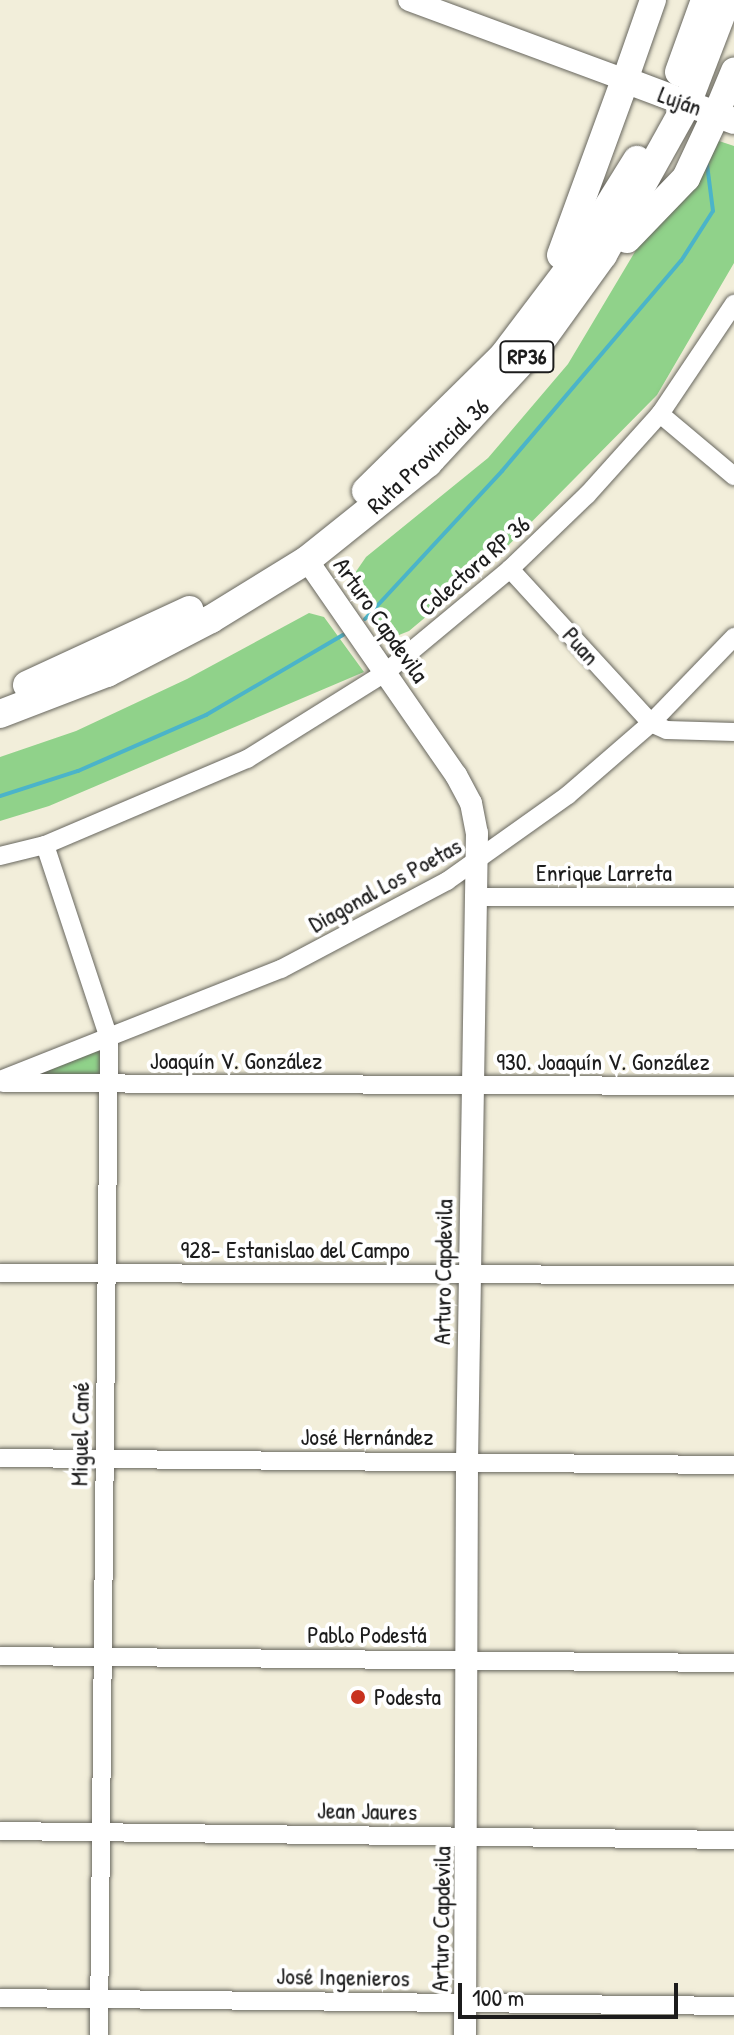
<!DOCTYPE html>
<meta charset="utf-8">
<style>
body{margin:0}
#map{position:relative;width:734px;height:2035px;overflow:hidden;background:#f2eeda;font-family:"Patrick Hand",sans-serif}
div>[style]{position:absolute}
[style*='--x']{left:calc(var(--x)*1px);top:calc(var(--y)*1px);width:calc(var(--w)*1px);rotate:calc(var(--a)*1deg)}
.green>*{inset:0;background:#90d28a}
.stream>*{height:4px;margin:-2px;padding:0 2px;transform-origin:2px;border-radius:2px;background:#4bb4c9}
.roads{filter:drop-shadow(0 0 2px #67665e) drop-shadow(0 0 2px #67665e)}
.minor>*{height:18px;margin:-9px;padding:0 9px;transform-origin:9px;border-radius:9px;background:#fff}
.tertiary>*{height:22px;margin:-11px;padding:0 11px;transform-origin:11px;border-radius:11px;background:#fff}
.secondary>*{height:26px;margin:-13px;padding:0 13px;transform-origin:13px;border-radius:13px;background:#fff}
.primary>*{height:28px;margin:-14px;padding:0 14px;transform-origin:14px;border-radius:14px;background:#fff}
.dots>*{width:22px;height:22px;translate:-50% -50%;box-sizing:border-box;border:4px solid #fff;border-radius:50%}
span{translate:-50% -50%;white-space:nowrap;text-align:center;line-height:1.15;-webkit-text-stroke:8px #fff;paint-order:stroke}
.shield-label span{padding:2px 6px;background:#fff;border:2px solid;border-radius:6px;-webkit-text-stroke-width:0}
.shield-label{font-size:22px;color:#1c1c1c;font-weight:700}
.street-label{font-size:24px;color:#1c1c1c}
.poi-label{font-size:24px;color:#1c1c1c}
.left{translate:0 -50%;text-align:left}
.scale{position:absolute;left:458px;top:1983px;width:220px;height:36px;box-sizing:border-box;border:4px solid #1c1c1c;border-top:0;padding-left:10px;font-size:24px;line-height:28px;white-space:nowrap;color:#1c1c1c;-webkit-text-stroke:6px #fff;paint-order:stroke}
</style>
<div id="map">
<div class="green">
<div style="clip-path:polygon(704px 136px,734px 146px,734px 263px,657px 395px,496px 558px,409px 631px,394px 637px,384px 633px,358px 595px,355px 573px,366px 557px,488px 458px,568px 364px)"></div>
<div style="clip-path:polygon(309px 613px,324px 617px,364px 672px,49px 806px,0 821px,0 757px,76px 731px,187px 679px)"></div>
<div style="clip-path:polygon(101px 1049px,104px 1081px,9px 1080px)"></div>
</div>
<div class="stream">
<div style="--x:365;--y:619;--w:202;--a:-47.2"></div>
<div style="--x:502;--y:471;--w:276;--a:-49.6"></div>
<div style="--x:681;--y:261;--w:59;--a:-57.4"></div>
<div style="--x:713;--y:211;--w:47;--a:-97.3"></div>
<div style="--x:0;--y:796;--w:82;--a:-17.8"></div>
<div style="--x:78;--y:771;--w:140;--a:-23.6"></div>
<div style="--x:206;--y:715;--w:159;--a:-30.3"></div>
</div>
<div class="roads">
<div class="minor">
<div style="--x:660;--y:414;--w:97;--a:40"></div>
<div style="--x:510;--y:569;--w:209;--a:47.5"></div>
<div style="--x:651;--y:723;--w:17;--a:24"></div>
<div style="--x:667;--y:730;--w:67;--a:1.7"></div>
<div style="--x:45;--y:845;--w:204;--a:71.7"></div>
<div style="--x:109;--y:1039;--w:996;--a:90.58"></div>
<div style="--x:0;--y:856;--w:46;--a:-13.7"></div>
<div style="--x:45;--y:845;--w:220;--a:-23.1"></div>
<div style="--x:247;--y:759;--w:164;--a:-32"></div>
<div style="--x:386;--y:672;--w:161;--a:-39.7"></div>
<div style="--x:510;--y:569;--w:107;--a:-43.9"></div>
<div style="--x:587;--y:495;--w:109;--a:-48"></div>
<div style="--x:660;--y:414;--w:133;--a:-56.1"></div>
<div style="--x:474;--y:897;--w:260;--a:0"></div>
<div style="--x:0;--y:1080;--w:302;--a:-21.6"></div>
<div style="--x:281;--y:969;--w:188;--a:-27.9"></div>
<div style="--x:447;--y:881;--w:148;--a:-35.4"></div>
<div style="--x:568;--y:795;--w:110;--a:-40.9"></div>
<div style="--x:651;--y:723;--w:120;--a:-46"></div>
<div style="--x:3;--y:1083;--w:731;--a:0.24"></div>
<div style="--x:0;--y:1273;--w:734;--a:0.16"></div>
<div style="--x:0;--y:1458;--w:734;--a:0.55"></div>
<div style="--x:0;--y:1656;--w:734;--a:0.55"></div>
<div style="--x:0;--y:1831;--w:734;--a:0.7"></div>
<div style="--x:0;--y:1998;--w:734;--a:0.62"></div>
</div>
<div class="tertiary">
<div style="--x:409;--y:0;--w:230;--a:20.3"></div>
<div style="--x:307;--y:560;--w:262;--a:55.3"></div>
<div style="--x:456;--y:775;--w:32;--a:62"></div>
<div style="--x:471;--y:803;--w:31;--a:79"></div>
<div style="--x:477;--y:833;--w:628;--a:90.91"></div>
<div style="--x:467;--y:1461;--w:574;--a:90.2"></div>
</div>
<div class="secondary">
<div style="--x:653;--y:0;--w:85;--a:109.3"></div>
<div style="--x:625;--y:80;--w:116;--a:20.6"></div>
<div style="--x:716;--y:114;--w:47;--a:-67.3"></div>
</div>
<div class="primary">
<div style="--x:679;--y:72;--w:77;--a:-70.1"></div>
<div style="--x:627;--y:239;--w:85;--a:-46"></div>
<div style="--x:686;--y:178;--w:71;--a:-64.9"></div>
<div style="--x:561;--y:255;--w:186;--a:-69.9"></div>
<div style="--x:366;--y:491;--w:192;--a:-44.6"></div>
<div style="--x:503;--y:356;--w:113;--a:-52.9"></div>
<div style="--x:571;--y:266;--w:125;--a:-58.1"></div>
<div style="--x:27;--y:685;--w:179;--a:-24.8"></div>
<div style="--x:0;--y:714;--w:115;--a:-21"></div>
<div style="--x:107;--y:673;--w:117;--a:-27.4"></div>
<div style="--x:211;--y:619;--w:113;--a:-31.6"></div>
<div style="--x:307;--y:560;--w:155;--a:-38.7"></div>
<div style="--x:428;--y:463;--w:166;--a:-47.2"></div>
<div style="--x:541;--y:341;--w:106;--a:-54.2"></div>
<div style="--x:603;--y:255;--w:173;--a:-60.9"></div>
<div style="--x:687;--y:104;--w:111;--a:-69"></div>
</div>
</div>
<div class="dots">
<div style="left:358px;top:1697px;background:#c8321e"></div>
</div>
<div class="shield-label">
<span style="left:527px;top:357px">RP36</span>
</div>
<div class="street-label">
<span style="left:680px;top:101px;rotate:20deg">Luján</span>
<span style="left:428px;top:456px;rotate:-43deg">Ruta Provincial 36</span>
<span style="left:474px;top:566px;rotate:-41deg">Colectora RP 36</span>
<span style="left:381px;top:620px;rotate:55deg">Arturo Capdevila</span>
<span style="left:581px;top:646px;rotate:48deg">Puan</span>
<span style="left:604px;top:873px">Enrique Larreta</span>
<span style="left:385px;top:885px;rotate:-29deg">Diagonal Los Poetas</span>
<span style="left:236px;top:1061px">Joaquín V. González</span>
<span style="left:603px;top:1062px">930. Joaquín V. González</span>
<span style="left:295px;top:1250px">928- Estanislao del Campo</span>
<span style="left:443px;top:1272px;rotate:-89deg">Arturo Capdevila</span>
<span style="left:80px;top:1434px;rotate:-89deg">Miguel Cané</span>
<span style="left:367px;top:1437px">José Hernández</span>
<span style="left:367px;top:1635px">Pablo Podestá</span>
<span style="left:367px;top:1811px;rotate:1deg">Jean Jaures</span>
<span style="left:441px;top:1919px;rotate:-89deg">Arturo Capdevila</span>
<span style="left:343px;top:1977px;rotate:1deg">José Ingenieros</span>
</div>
<div class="poi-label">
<span class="left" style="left:374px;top:1697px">Podesta</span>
</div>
<div class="scale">100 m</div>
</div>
